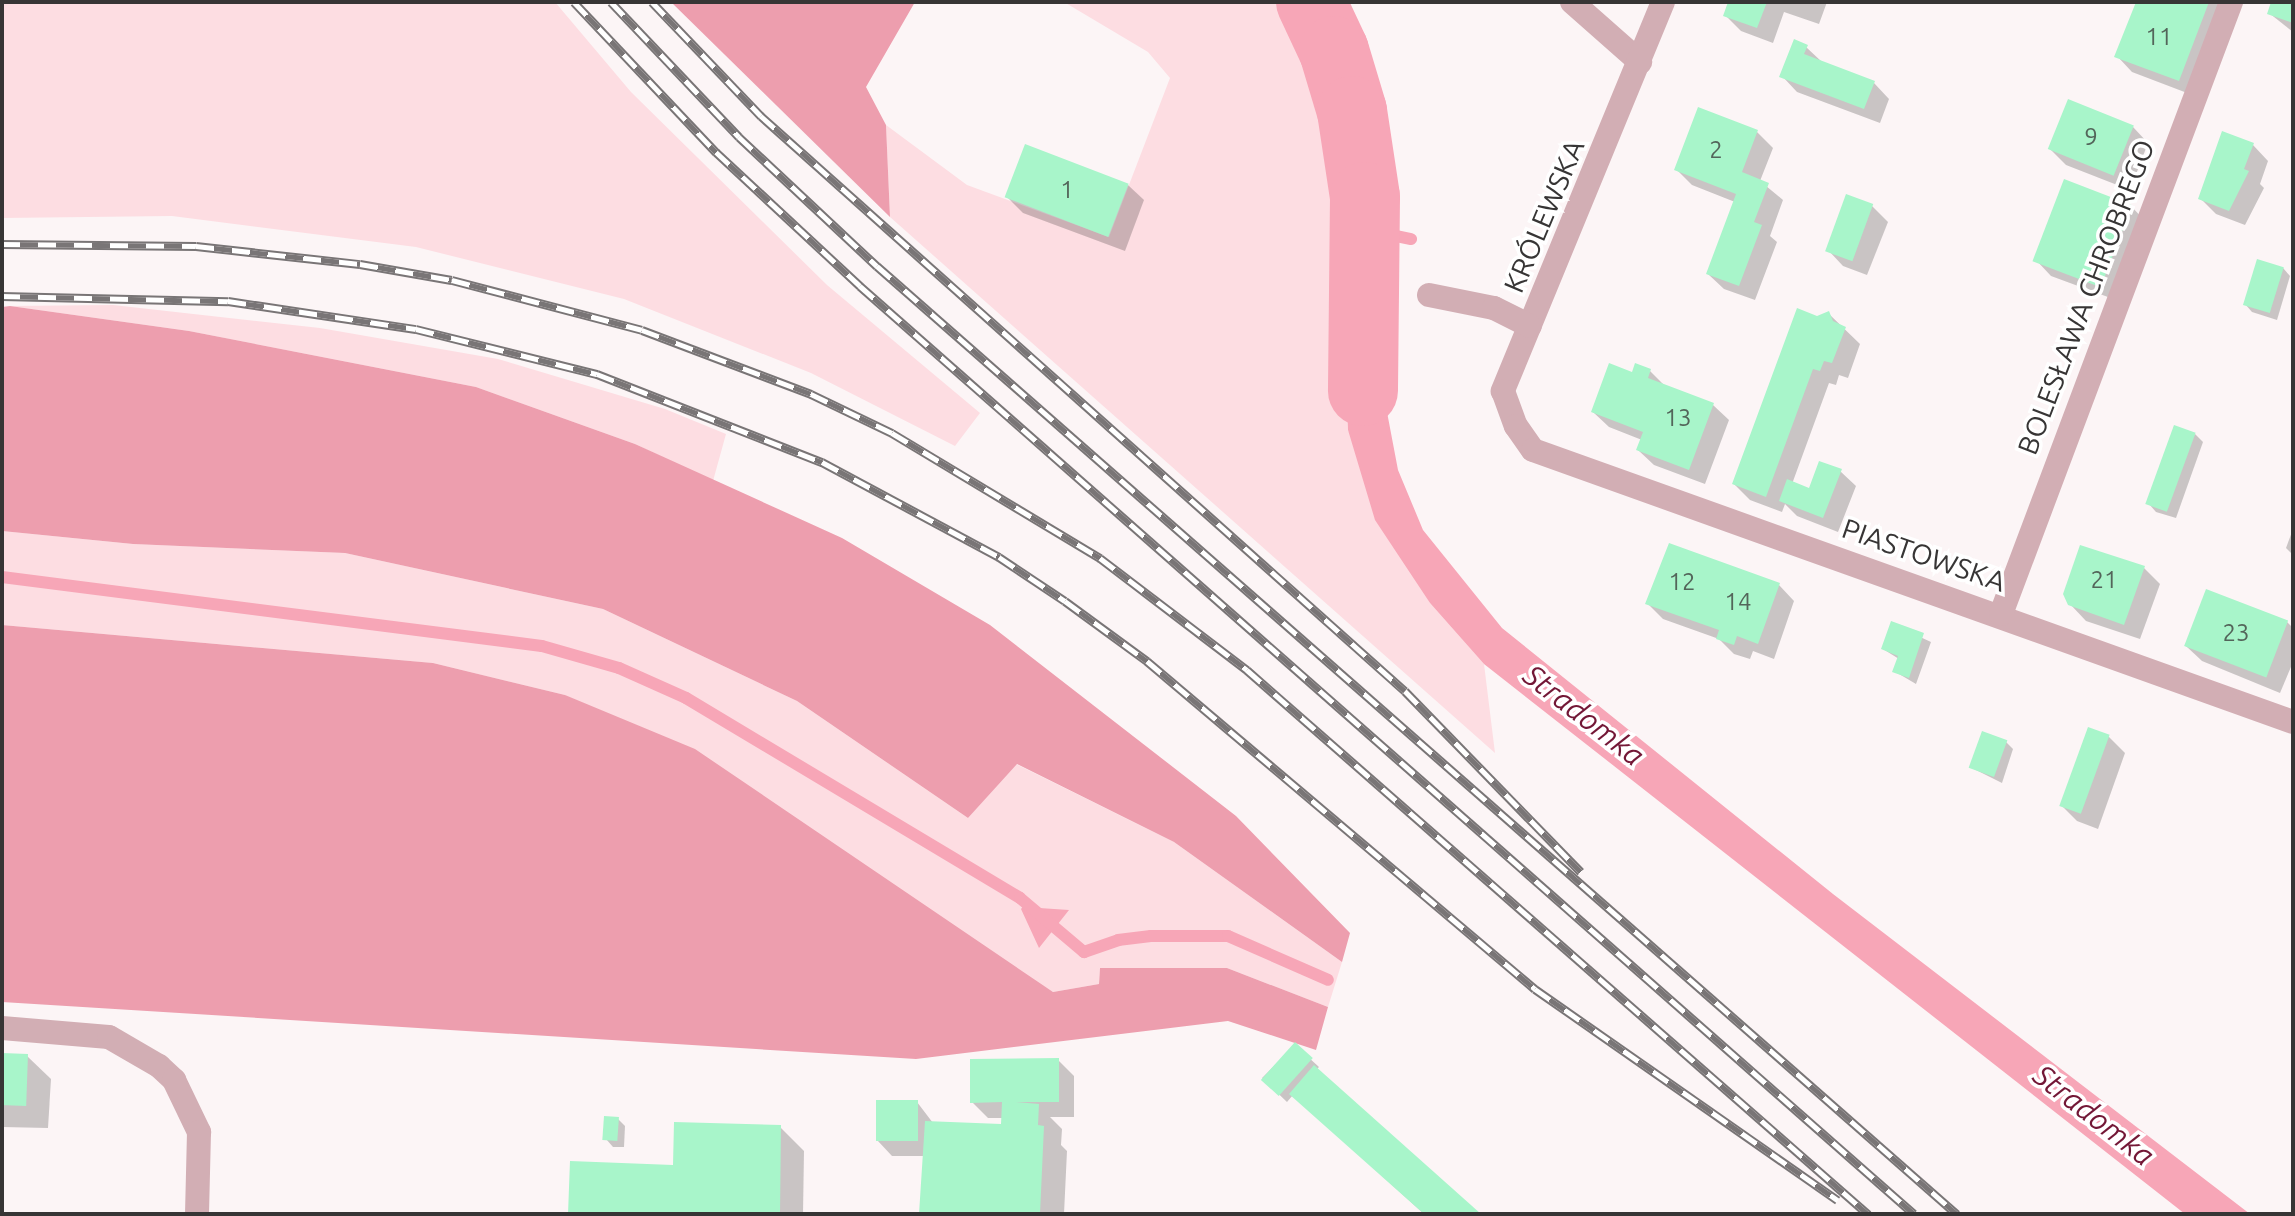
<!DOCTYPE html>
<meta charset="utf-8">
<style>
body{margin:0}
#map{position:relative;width:2295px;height:1216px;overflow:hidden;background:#fcf5f6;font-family:Ubuntu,sans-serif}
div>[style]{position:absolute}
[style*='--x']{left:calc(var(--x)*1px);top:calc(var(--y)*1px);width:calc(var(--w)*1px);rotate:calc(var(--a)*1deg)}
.green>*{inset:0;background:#fddde2}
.forest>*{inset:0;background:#ed9eae}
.water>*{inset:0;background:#f7a6b7}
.shadow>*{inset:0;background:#0003}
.stream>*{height:12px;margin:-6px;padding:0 6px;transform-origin:6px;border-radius:6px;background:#f7a6b7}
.river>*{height:70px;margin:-35px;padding:0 35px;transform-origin:35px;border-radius:35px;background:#f7a6b7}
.building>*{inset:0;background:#a8f5ca;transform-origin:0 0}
.minor>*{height:24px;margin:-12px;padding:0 12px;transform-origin:12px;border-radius:12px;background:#d2aeb4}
.rail>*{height:9px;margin-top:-4.5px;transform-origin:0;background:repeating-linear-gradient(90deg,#fff 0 18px,#797576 0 36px);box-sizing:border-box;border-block:2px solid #797576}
span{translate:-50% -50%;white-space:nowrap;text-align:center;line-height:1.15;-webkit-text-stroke:7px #fff;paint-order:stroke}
.number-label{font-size:24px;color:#53655a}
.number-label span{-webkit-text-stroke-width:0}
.street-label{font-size:28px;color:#373535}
.water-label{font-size:30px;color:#731736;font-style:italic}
.frame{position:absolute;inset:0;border:4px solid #373535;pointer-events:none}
</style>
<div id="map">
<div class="green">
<div style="clip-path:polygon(2px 2px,555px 2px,631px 92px,827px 285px,980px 413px,955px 446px,811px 373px,624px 299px,416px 247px,172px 216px,2px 218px)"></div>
<div style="clip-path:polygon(1064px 2px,1290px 2px,1326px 77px,1347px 194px,1354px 274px,1345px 357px,1348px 430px,1430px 603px,1484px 664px,1495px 753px,890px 217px,886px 125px,967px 185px,1109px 237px,1170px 78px,1148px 52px)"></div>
<div style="clip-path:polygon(113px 305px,320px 328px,498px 359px,665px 409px,726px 434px,713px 481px,635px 444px,476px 387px,189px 331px,10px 306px)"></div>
<div style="clip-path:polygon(2px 531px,133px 544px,345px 553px,603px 609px,797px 701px,968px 818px,1016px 764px,1174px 842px,1342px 962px,1328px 1007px,1227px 968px,1100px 968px,1099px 984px,1053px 992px,565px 695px,433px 663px,2px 625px)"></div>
</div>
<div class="forest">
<div style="clip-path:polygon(671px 2px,915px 2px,866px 87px,886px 125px,890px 217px)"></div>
<div style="clip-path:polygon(10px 306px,189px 331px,476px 387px,635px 444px,842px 538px,990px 625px,1236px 816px,1350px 933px,1342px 962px,1174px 842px,1017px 764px,968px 818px,797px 701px,603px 609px,345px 553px,133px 544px,2px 531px,2px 307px)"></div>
<div style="clip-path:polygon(2px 625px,433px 663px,565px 695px,695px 749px,1053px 992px,1099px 984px,1100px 968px,1227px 968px,1328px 1007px,1316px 1050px,1228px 1021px,916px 1059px,2px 1002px)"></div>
</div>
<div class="water">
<div style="clip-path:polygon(1290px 2px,1334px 2px,1369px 96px,1379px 278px,1354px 274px,1347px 194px,1326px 77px)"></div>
<div style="clip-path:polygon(1354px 291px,1380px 295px,1383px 391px,1398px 470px,1423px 530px,1502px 628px,1833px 894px,2250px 1214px,2185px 1214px,1484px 664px,1430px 603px,1375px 520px,1348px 430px,1345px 357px)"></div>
<div style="clip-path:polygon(1028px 900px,1039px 908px,1069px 910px,1039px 948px,1021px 909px)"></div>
</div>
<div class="shadow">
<div style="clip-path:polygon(1730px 2px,1827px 2px,1819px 24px,1784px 12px,1773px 43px,1741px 31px,1725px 15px)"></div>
<div style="clip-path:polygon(2138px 2px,2230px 2px,2195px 96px,2132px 72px,2117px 56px)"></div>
<div style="clip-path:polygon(2273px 2px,2293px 2px,2293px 32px,2269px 13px)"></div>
<div style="clip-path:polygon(1806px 47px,1822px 62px,1874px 83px,1889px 99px,1880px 123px,1797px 92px,1782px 76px)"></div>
<div style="clip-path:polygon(2133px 127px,2148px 143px,2130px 190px,2066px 165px,2050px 149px)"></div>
<div style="clip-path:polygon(1757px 132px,1773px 148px,1760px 181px,1783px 200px,1770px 236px,1777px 242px,1755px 300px,1724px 289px,1708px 274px,1735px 202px,1692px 185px,1677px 170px)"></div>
<div style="clip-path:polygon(2253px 145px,2268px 161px,2260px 184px,2264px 188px,2245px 225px,2216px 214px,2200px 198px)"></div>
<div style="clip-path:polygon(1128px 185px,1144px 200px,1125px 251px,1023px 213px,1007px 197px)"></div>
<div style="clip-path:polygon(1872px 206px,1888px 222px,1867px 275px,1843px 266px,1828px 250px)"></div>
<div style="clip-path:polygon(2131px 206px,2146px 222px,2116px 300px,2051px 276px,2036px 260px)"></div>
<div style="clip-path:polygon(2283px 268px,2290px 276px,2277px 320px,2252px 312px,2245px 304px)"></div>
<div style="clip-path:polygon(1828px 313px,1860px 344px,1848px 378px,1839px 375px,1836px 385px,1829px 383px,1792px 484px,1810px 491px,1840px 471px,1856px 486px,1838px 532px,1797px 516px,1785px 504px,1782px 512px,1750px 500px,1734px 484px,1818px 318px)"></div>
<div style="clip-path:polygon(1650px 371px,1666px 387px,1713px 405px,1729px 420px,1705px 484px,1654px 465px,1638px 450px,1642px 440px,1609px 427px,1593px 412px)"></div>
<div style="clip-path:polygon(2195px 434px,2203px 442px,2176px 518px,2156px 512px,2149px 504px)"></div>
<div style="clip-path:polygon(2293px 529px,2293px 555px,2286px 548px)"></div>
<div style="clip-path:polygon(2144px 568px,2160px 584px,2140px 639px,2086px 621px,2070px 604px)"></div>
<div style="clip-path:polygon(1779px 585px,1794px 601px,1774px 659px,1753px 651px,1750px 659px,1734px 654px,1719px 639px,1663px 619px,1647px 603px)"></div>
<div style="clip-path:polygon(2287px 622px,2293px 628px,2293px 662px,2280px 693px,2202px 661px,2186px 646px)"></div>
<div style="clip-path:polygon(1892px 624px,1931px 642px,1916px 684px,1894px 671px,1899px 659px,1883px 649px)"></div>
<div style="clip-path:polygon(2089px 729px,2109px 737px,2125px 753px,2098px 829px,2077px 821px,2061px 805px)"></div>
<div style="clip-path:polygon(2006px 742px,2013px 749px,2002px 783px,1972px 768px)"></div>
<div style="clip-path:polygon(1295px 1045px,1319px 1067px,1316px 1070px,1478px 1214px,1424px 1214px,1293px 1095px,1287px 1102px,1262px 1078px)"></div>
<div style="clip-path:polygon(2px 1055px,27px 1056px,51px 1079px,48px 1128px,2px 1127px)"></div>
<div style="clip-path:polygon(1058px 1060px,1074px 1076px,1074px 1117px,1050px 1117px,1062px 1129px,1061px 1145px,1067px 1151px,1064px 1214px,921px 1214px,925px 1156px,892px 1156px,877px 1140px,917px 1102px,933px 1123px,1003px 1126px,1003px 1118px,988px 1118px,972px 1102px)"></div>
<div style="clip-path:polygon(618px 1119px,625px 1126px,624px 1147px,613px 1147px,606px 1139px)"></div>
<div style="clip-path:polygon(780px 1127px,804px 1151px,803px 1214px,570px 1214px)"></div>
</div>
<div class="stream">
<div style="--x:1367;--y:230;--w:45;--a:11.6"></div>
<div style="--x:2;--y:577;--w:544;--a:7.28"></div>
<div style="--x:542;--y:646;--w:80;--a:15.9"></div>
<div style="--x:619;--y:668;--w:73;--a:24.1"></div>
<div style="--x:686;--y:698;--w:389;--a:30.9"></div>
<div style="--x:1020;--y:898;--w:84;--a:40.2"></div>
<div style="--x:1084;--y:952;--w:36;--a:-19"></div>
<div style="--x:1118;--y:940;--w:33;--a:-7"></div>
<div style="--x:1151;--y:936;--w:77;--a:0"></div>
<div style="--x:1228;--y:936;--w:109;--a:23.7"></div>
</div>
<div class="river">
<div style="--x:1311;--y:2;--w:54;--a:64.9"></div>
<div style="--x:1334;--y:51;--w:63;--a:73.3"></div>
<div style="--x:1352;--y:111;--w:87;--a:81.4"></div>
<div style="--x:1365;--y:197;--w:194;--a:90.6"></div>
</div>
<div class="building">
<div style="clip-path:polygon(1728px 2px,1767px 2px,1757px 28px,1723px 16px)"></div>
<div style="clip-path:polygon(2136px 2px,2209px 2px,2179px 81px,2114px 57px)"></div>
<div style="clip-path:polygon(2271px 2px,2293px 2px,2293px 23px,2267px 14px)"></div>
<div style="clip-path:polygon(1794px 39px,1808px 45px,1804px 54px,1875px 81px,1864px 109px,1779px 77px)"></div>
<div style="left:2068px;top:99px;width:71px;height:54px;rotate:22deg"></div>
<div style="clip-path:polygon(1698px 107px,1758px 130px,1742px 172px,1769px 183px,1754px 222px,1762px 225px,1739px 286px,1706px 274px,1736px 194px,1674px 170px)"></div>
<div style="clip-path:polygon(2222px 131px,2254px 143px,2244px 169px,2249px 171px,2229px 211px,2198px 199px)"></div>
<div style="left:1025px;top:144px;width:111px;height:57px;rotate:21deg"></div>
<div style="left:2064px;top:179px;width:73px;height:88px;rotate:21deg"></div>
<div style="left:1846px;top:194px;width:29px;height:61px;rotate:20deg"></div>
<div style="left:2257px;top:259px;width:28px;height:48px;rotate:17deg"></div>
<div style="clip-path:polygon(1797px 308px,1817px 316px,1829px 311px,1833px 321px,1846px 327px,1832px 363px,1824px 361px,1820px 371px,1813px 369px,1766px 497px,1732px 484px)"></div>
<div style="clip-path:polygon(1609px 363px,1632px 372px,1635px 363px,1651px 369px,1648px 378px,1714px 403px,1689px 470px,1636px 450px,1643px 432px,1591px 412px)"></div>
<div style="left:2174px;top:425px;width:23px;height:84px;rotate:20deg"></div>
<div style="clip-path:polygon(1819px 461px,1842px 469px,1823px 518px,1779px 501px,1787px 479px,1809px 488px)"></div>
<div style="clip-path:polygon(1669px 543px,1780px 583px,1758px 644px,1737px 636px,1734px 645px,1716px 639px,1719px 630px,1645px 604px)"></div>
<div style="clip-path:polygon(2080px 545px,2145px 566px,2124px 625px,2068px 605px,2063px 594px)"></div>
<div style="left:2206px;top:589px;width:88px;height:61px;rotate:21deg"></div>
<div style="clip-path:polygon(1891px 621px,1924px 633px,1909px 678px,1892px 672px,1898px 656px,1881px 649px)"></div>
<div style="left:2088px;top:727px;width:23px;height:84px;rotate:20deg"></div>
<div style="left:1982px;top:731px;width:27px;height:39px;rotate:20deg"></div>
<div style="left:1295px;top:1042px;width:24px;height:51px;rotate:42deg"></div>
<div style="left:2px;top:1053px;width:26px;height:52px;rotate:2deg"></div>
<div style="clip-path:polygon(1059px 1058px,1059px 1102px,1016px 1102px,1039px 1104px,1038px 1125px,1044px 1126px,1040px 1214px,919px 1214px,925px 1121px,1001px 1124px,1002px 1102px,970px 1103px,970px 1059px)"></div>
<div style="clip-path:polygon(1314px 1065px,1481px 1214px,1424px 1214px,1289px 1094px)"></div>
<div style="left:876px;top:1100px;width:42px;height:41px"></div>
<div style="left:604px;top:1116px;width:15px;height:24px;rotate:4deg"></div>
<div style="clip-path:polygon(674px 1122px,781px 1125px,780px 1214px,568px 1214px,570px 1161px,673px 1165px)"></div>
</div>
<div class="minor">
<div style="--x:1572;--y:2;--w:91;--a:41.4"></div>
<div style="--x:1663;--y:2;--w:421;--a:112.4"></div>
<div style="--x:1503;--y:391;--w:37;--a:70"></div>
<div style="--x:1516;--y:426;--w:29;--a:55"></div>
<div style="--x:1533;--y:450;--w:807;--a:19.69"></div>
<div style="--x:1429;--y:295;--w:66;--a:11.3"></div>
<div style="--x:1494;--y:308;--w:40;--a:26.6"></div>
<div style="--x:2001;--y:614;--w:654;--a:-69.4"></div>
<div style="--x:2;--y:1028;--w:107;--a:4.8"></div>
<div style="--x:109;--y:1037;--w:58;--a:30.1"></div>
<div style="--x:159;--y:1066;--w:21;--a:43"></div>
<div style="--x:174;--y:1080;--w:58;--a:64.3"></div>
<div style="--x:199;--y:1132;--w:82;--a:91.4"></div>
</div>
<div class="rail">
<div style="--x:574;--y:2;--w:207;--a:46.6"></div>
<div style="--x:716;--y:152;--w:197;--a:42.9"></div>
<div style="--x:860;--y:286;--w:1404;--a:41.36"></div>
<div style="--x:611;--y:2;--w:186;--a:46.5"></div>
<div style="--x:739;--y:137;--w:189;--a:43.1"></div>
<div style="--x:877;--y:266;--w:1437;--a:41.28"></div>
<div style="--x:652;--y:2;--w:158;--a:46.3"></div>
<div style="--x:761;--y:116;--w:863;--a:41.76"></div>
<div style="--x:1405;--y:691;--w:252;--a:45.8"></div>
<div style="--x:2;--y:244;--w:194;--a:0.6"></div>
<div style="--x:196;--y:246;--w:165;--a:6.3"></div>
<div style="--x:360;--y:264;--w:93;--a:9.9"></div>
<div style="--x:452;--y:280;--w:196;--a:14.7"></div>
<div style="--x:642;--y:330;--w:181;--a:20.7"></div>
<div style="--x:811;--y:394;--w:90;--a:25.7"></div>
<div style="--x:892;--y:433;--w:243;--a:31"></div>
<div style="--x:1100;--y:558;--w:185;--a:37.3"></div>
<div style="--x:1247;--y:670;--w:826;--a:41.22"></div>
<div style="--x:2;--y:296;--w:226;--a:1.3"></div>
<div style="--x:228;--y:301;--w:190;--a:8.5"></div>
<div style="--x:416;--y:329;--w:187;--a:14"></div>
<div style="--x:597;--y:374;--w:242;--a:21.4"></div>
<div style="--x:822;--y:462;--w:201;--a:28.2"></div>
<div style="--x:999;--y:557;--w:79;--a:33.7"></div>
<div style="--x:1065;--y:601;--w:102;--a:36.2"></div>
<div style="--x:1147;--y:661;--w:508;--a:40.21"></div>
<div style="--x:1535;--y:989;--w:369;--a:34.9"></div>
</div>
<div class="number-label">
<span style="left:2159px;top:37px">11</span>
<span style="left:2091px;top:137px">9</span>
<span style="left:1716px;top:150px">2</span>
<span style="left:1067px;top:190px">1</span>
<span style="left:1678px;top:418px">13</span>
<span style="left:2104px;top:580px">21</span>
<span style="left:1682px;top:582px">12</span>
<span style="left:1738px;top:602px">14</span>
<span style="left:2236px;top:633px">23</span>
</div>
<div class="street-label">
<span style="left:1544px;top:216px;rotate:-67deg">KRÓLEWSKA</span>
<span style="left:2086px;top:297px;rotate:-69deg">BOLESŁAWA CHROBREGO</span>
<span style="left:1924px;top:555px;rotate:19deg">PIASTOWSKA</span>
</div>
<div class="water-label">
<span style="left:1584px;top:715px;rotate:38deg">Stradomka</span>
<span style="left:2094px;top:1115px;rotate:38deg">Stradomka</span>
</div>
<div class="frame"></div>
</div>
